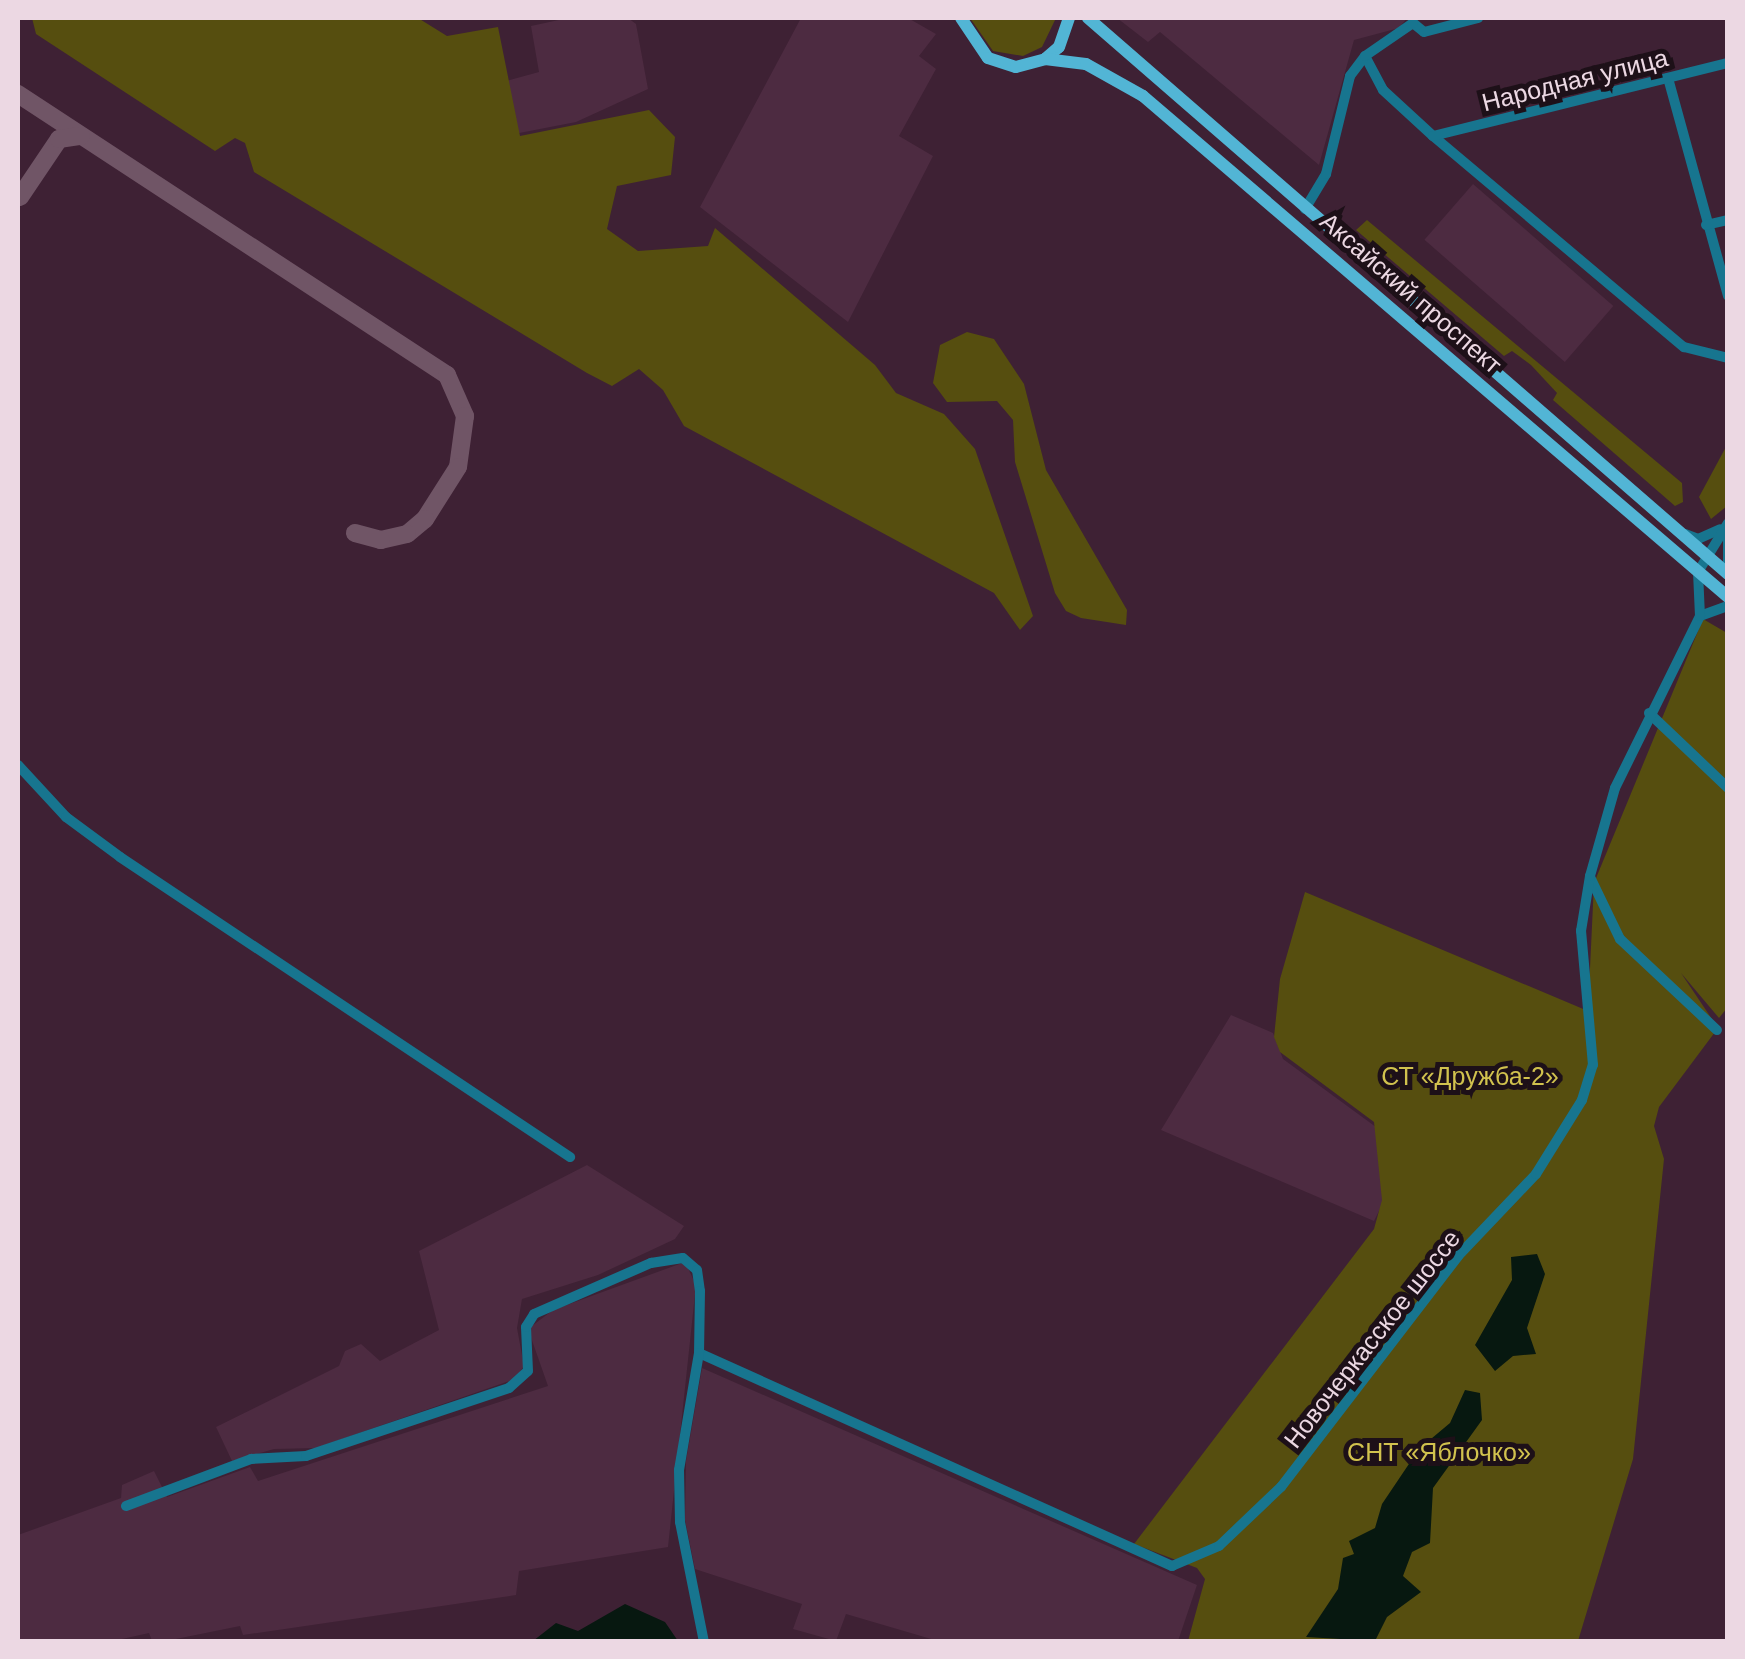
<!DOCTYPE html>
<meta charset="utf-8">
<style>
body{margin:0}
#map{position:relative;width:1745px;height:1659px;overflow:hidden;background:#3e2134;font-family:Arial,sans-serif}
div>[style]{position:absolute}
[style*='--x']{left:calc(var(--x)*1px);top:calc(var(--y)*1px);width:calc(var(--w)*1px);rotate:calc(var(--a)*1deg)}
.built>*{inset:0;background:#4d2b41;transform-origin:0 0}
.green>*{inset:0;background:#564e0f}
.water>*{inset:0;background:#071810}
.taxiway>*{height:18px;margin:-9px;padding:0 9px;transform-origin:9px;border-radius:9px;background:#705566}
.minor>*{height:10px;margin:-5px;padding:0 5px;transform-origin:5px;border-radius:5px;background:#17758f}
.major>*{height:12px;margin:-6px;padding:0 6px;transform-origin:6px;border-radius:6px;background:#52b5d5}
span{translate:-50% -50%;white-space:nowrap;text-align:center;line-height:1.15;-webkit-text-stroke:10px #1d1018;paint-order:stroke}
.street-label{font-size:25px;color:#ecd8e3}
.park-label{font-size:25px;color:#d1c24e}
.frame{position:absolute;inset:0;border:20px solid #ecd8e3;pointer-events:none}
</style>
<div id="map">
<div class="built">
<div style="clip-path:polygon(568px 18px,628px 18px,636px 24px,648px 89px,576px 122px,514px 134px,506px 81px,539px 72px,531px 26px)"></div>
<div style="clip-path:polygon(801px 18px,908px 18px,936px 34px,919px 56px,936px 69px,899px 136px,933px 156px,848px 322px,700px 207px)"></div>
<div style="clip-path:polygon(1117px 18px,1407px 18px,1399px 28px,1354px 40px,1319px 165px,1160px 32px,1148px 42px)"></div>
<div style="left:1473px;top:184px;width:186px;height:74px;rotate:41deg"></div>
<div style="clip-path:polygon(1231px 1015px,1273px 1033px,1283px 1059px,1380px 1130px,1386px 1197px,1374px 1221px,1161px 1130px)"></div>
<div style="clip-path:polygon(587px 1165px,684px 1226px,675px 1239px,598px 1275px,522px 1299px,517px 1328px,524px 1366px,515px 1379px,316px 1448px,274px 1449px,232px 1461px,216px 1427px,339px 1366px,345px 1351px,361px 1344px,380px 1361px,439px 1330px,419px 1251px)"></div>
<div style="clip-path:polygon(685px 1262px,696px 1285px,668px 1547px,519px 1571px,516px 1595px,243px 1635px,240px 1626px,166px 1641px,152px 1641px,149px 1633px,113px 1641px,18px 1642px,18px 1535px,121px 1498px,122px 1485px,154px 1471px,167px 1497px,250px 1467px,258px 1481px,548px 1386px,528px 1329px,553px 1310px)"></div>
<div style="clip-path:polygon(702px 1368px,1197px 1585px,1178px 1641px,938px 1641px,846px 1614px,836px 1641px,793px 1629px,802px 1604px,695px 1569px,685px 1520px,686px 1461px)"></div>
</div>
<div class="green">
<div style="clip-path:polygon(32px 18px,418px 18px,447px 36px,498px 27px,520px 136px,649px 110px,675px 137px,671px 175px,617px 186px,607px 229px,638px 251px,708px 246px,715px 228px,875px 365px,896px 393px,944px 414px,975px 449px,1033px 616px,1020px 630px,994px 593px,684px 426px,663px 390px,639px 369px,612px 386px,587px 373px,254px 172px,245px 143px,235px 138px,215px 151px,36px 34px)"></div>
<div style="clip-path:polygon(970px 18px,1056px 18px,1042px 47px,1023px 56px,993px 51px)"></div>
<div style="clip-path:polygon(1367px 220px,1682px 483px,1683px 502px,1675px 506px,1553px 400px,1557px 393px,1531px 365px,1512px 351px,1504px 356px,1356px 230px)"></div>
<div style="clip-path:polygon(967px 332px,994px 339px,1024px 384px,1046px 470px,1127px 610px,1126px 625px,1081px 618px,1066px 611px,1055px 593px,1015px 462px,1013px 420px,997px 401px,947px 402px,933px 383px,940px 345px)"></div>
<div style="clip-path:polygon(1727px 445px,1727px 506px,1711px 519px,1699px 497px)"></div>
<div style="clip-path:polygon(1703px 619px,1727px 633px,1727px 1008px,1719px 1018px,1681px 973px,1718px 1028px,1659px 1107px,1654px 1126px,1664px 1159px,1633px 1459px,1578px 1641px,1188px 1641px,1205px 1579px,1197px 1568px,1134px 1544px,1374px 1229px,1382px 1200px,1374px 1122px,1280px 1052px,1274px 1037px,1280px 979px,1305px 892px,1588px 1011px,1594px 883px)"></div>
</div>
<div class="water">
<div style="clip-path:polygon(1537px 1254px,1545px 1274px,1527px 1328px,1536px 1354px,1513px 1356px,1495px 1371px,1475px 1345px,1512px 1280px,1511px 1257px)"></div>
<div style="clip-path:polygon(1465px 1390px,1480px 1393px,1482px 1420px,1433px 1488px,1430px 1543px,1412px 1552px,1403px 1576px,1421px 1592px,1387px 1617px,1375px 1641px,1306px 1637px,1338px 1589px,1343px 1558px,1354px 1554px,1349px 1541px,1375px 1528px,1382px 1504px,1419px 1449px,1450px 1423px)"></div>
<div style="clip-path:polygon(625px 1604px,665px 1622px,678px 1641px,533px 1641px,556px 1623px,578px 1631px)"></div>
</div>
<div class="taxiway">
<div style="--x:18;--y:94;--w:513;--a:33.23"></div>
<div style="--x:447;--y:375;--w:45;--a:66.3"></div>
<div style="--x:465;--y:416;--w:51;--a:97.8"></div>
<div style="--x:458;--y:467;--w:62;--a:122.4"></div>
<div style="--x:425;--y:519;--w:23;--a:140"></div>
<div style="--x:407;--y:534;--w:27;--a:167"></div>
<div style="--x:381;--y:540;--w:27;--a:-165"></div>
<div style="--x:20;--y:197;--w:70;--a:-56.1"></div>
<div style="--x:59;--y:139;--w:22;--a:-8"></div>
</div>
<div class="minor">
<div style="--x:1413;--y:23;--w:14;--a:39"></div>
<div style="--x:1424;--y:32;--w:56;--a:-14.5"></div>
<div style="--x:1365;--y:56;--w:38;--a:62"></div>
<div style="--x:1383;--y:90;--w:68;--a:42.6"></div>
<div style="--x:1433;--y:136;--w:328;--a:40.1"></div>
<div style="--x:1684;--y:347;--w:45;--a:14"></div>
<div style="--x:1668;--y:78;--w:226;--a:74.6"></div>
<div style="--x:1433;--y:136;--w:304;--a:-13.9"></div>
<div style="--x:1305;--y:209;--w:41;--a:-59"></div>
<div style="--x:1326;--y:174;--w:101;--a:-76.2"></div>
<div style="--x:1350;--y:76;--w:25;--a:-53"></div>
<div style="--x:1365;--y:56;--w:58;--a:-34.5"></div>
<div style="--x:1706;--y:225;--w:23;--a:-13"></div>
<div style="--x:1728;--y:529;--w:35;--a:90"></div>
<div style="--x:1685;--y:534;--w:14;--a:21"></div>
<div style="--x:1698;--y:539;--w:24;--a:-24"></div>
<div style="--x:1700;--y:616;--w:30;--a:-20"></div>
<div style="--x:1649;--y:713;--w:109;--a:43.5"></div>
<div style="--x:18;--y:765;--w:71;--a:47.3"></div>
<div style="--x:66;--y:817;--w:67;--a:36.5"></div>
<div style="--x:120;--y:857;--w:541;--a:33.69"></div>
<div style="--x:1590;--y:877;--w:69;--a:64.2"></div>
<div style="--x:1620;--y:939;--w:133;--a:43.2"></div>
<div style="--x:699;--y:1353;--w:519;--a:24.24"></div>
<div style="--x:1172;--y:1566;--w:51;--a:-23.1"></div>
<div style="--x:1219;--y:1546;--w:86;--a:-43.6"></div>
<div style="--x:1281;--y:1487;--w:291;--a:-52.5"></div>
<div style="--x:1458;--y:1256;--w:113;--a:-46.4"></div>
<div style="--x:1536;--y:1174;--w:87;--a:-58.1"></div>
<div style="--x:1582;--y:1100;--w:37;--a:-73"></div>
<div style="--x:1593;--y:1065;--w:135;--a:-95.1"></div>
<div style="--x:1581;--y:931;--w:56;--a:-80.7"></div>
<div style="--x:1590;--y:876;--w:91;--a:-74.1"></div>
<div style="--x:1615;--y:788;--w:192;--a:-63.7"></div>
<div style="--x:1700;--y:616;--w:44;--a:-92.6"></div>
<div style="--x:1698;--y:572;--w:57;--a:-58.5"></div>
<div style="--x:126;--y:1506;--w:134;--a:-20.6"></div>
<div style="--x:251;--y:1459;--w:55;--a:-3.1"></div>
<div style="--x:306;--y:1456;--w:214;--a:-18.5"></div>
<div style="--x:509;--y:1388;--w:25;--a:-42"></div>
<div style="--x:528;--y:1371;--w:44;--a:-92.6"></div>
<div style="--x:526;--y:1327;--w:15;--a:-58"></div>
<div style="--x:534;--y:1314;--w:128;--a:-23.6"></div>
<div style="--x:651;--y:1263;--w:32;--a:-9"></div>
<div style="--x:683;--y:1258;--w:18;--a:41"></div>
<div style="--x:697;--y:1270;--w:21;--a:82"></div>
<div style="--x:700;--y:1291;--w:62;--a:90.9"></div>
<div style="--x:699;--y:1353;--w:119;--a:99.7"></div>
<div style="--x:679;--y:1470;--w:52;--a:88.9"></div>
<div style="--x:680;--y:1522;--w:122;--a:78.7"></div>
</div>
<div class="major">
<div style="--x:961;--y:18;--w:48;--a:56"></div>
<div style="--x:988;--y:58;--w:29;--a:18"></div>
<div style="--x:1016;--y:67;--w:30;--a:-15"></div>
<div style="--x:1045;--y:59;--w:18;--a:-41"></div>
<div style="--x:1059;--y:47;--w:31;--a:-71"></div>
<div style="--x:1088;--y:18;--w:848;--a:40.98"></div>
<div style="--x:1045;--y:59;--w:41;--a:7"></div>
<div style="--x:1086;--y:64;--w:65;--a:29.3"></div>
<div style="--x:1143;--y:96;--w:770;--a:40.58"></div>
</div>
<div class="street-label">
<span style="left:1575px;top:80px;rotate:-14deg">Народная улица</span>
<span style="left:1411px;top:293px;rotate:41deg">Аксайский проспект</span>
<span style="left:1372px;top:1339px;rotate:-52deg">Новочеркасское шоссе</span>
</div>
<div class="park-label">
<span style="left:1470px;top:1076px">СТ «Дружба-2»</span>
<span style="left:1439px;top:1452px">СНТ «Яблочко»</span>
</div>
<div class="frame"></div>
</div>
